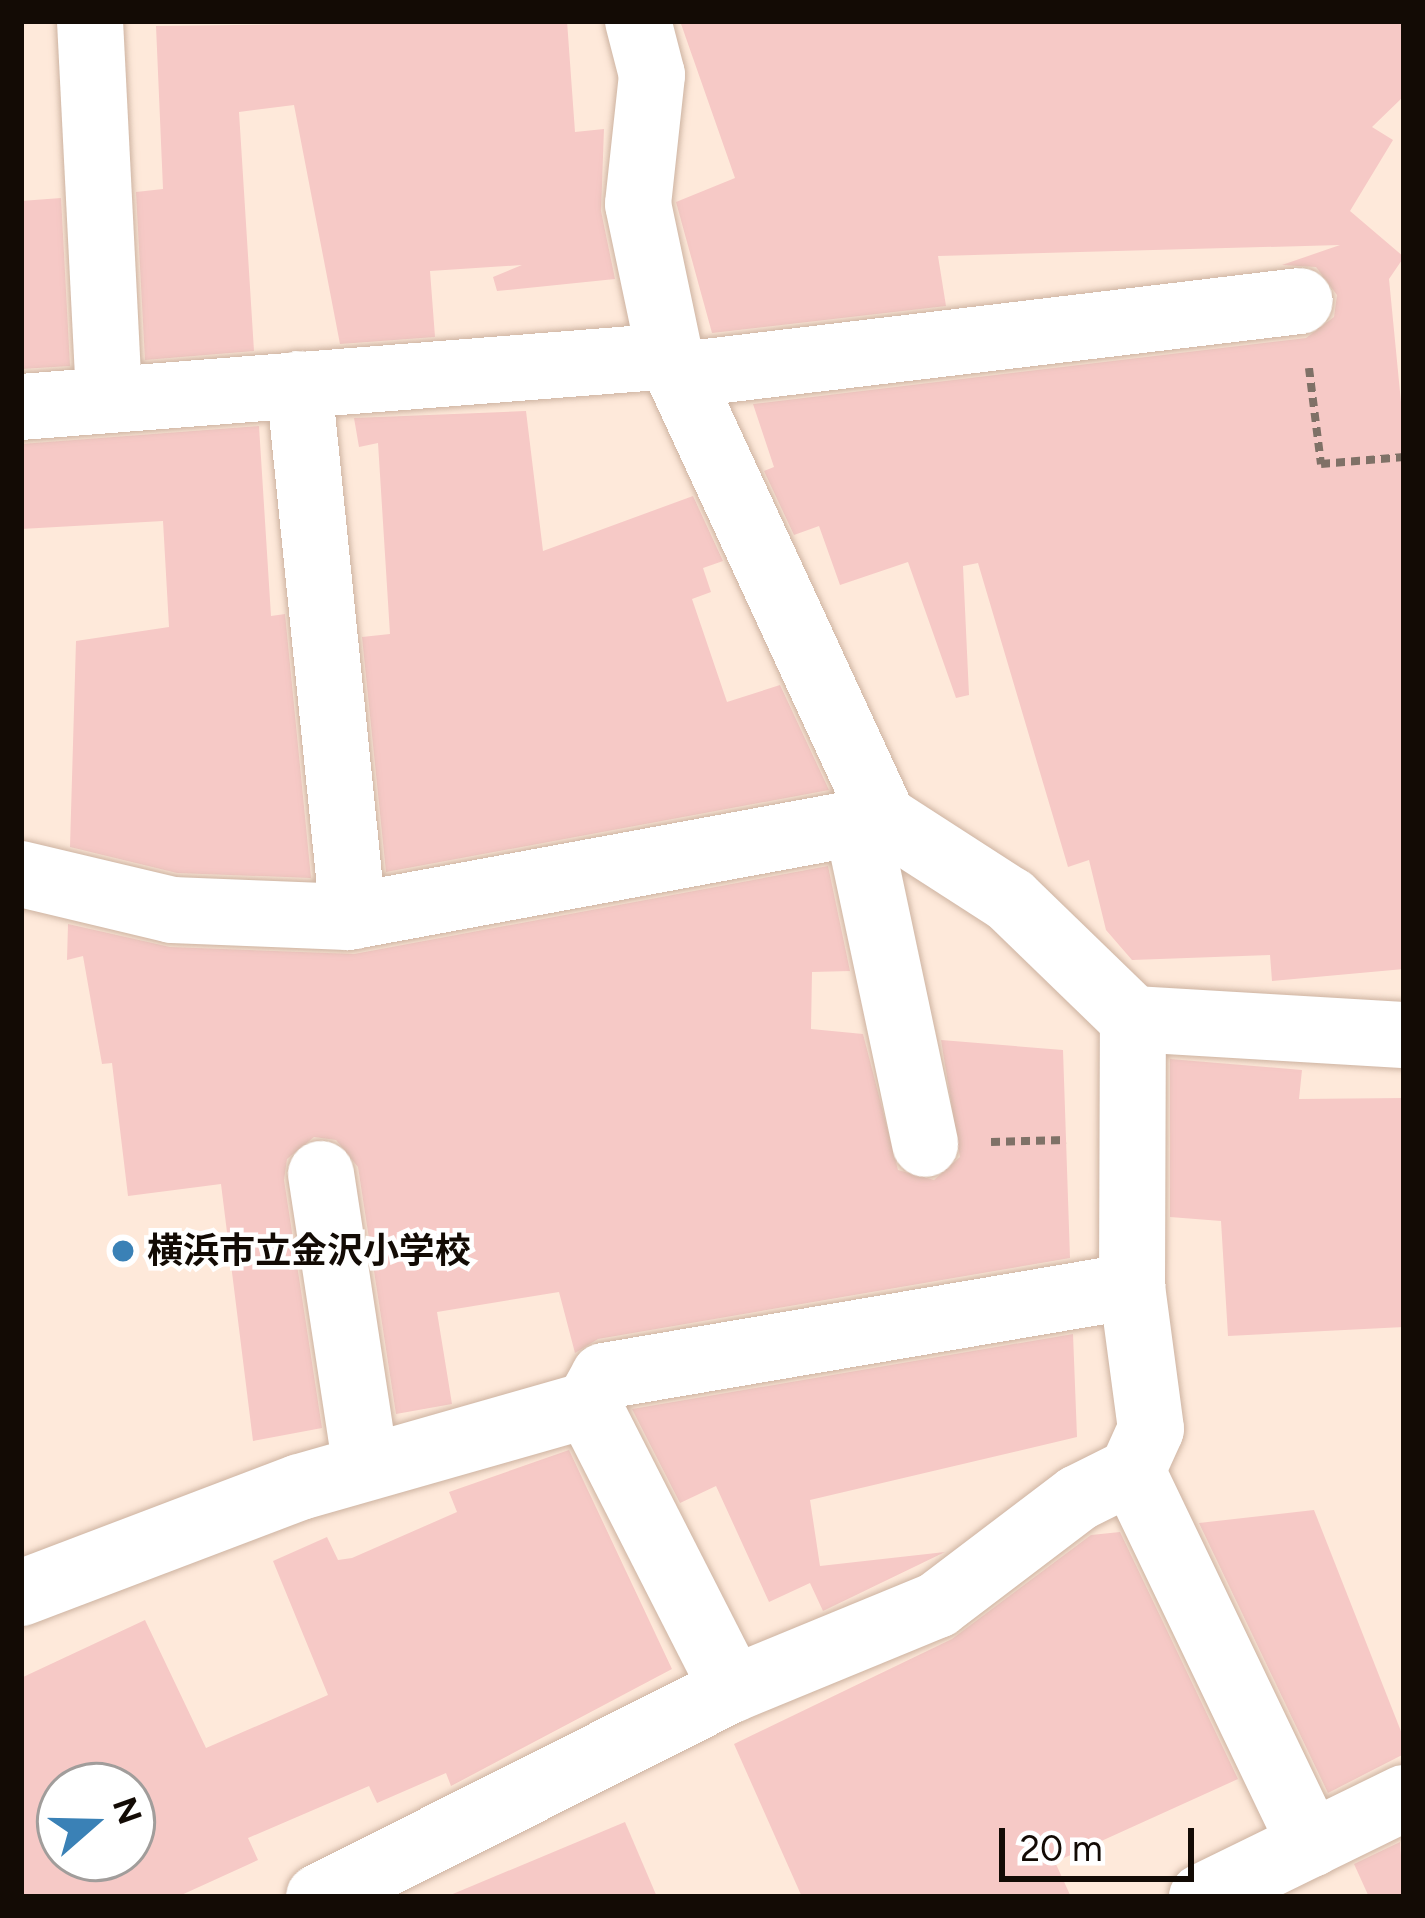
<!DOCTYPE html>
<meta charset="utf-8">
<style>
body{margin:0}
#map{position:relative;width:1425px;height:1918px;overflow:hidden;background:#fee9da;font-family:Figtree,"Noto Sans JP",sans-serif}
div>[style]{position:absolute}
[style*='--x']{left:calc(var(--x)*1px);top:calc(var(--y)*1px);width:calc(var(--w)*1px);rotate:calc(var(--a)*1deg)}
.building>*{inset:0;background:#f6c9c6}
.path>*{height:8px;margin-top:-4px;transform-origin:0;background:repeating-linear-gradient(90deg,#7f7167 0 9px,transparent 0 15px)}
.roads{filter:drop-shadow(0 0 3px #cdb3a1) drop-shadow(0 0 3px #cdb3a1)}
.minor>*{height:66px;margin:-33px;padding:0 33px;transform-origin:33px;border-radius:33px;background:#fff}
.dots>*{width:33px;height:33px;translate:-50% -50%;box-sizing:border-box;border:6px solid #fff;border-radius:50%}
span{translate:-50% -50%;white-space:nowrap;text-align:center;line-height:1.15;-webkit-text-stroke:9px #fff;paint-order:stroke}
.poi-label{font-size:36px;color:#130b05;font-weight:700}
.left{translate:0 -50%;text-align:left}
.frame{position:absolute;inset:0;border:24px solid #130b05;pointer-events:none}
.north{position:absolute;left:36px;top:1762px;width:120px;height:120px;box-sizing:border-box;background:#fff;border:3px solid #a19d9b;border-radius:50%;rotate:70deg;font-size:33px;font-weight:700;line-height:48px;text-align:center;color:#130b05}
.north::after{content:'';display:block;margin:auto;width:42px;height:54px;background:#3a81b6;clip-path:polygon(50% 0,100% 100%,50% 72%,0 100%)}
.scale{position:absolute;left:999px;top:1828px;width:195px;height:54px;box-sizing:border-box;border:6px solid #130b05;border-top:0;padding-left:15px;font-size:36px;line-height:42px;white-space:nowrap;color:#130b05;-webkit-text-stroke:9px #fff;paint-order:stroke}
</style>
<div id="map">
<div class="building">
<div style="clip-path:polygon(567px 21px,575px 132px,604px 129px,601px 211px,615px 279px,497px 291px,493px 277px,522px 265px,430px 271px,435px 337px,340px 344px,294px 105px,239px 112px,254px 351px,145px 360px,136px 192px,163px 189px,156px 26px)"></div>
<div style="clip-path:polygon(680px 21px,1404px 21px,1404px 96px,1372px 127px,1393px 140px,1350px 211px,1404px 257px,1389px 279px,1404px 433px,1404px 969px,1272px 981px,1270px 955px,1132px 960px,1106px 930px,1089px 860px,1068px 867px,978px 563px,963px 566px,969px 695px,956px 698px,908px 562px,840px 585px,819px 526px,794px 535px,764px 471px,774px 467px,753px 404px,1306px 338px,1334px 317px,1337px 295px,1316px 267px,1282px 265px,1340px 245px,938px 256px,946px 306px,712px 333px,676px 202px,735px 178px)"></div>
<div style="clip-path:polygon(61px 198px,70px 366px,21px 369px,21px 201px)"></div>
<div style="clip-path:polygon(526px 411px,543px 551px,693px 496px,723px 561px,703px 568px,711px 592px,692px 599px,727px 702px,780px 685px,829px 790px,386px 872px,362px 637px,390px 634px,378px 443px,359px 447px,354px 418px)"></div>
<div style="clip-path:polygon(259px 426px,271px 616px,285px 614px,311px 878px,177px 873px,70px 847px,76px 641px,169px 627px,163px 521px,21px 529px,21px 444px)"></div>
<div style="clip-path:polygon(828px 866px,850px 971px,812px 972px,811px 1029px,863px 1034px,898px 1170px,934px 1180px,960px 1157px,941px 1040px,1063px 1050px,1070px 1258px,598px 1339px,575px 1353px,559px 1292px,437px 1312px,452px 1404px,396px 1414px,358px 1167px,336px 1140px,314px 1137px,287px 1159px,284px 1180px,322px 1428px,253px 1441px,221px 1184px,128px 1196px,112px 1063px,102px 1064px,83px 956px,67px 960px,68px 924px,170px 947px,354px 954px)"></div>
<div style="clip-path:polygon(1170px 1059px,1302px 1070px,1299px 1099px,1404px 1098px,1404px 1327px,1228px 1336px,1221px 1221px,1170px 1217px)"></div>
<div style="clip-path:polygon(1073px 1334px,1077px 1437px,810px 1500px,820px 1566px,945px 1552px,823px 1611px,810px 1583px,769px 1602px,716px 1486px,680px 1503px,632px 1409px)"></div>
<div style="clip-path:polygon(evenodd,569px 1450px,672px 1669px,451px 1786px,446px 1773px,377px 1803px,369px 1786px,248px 1838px,258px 1860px,177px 1897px,21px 1897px,21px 1678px,145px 1620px,206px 1748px,328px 1695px,273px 1561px,327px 1537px,338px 1560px,352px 1558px,457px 1512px,449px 1492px,569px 1450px,60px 1786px,132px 1786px,132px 1858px,60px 1858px,60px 1786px)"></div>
<div style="clip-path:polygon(1314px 1510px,1404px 1739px,1404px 1754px,1328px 1793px,1199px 1523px)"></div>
<div style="clip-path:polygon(1120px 1532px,1238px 1779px,1055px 1862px,1071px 1897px,802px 1897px,734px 1744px,952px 1639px,1091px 1535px)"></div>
<div style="clip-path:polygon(625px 1822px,657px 1897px,448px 1897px,448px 1896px)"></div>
<div style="clip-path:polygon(1400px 1842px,1404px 1897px,1369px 1897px,1354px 1864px)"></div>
</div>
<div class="path">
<div style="--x:1309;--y:368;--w:97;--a:82.9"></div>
<div style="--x:1321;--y:464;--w:83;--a:-4.8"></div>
<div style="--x:991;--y:1142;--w:75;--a:-1.5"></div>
</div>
<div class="roads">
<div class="minor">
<div style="--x:90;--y:21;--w:377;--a:87.1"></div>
<div style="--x:681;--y:375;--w:623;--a:-6.82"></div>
<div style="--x:299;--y:384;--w:535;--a:84.2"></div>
<div style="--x:21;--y:407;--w:651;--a:-4.49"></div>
<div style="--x:857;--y:823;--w:328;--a:78"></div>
<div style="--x:21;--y:874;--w:155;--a:13.4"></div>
<div style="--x:172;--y:910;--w:176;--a:2.3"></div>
<div style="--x:348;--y:917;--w:544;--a:-10.48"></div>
<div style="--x:1133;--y:1019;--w:271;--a:3.4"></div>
<div style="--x:321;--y:1174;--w:296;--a:81.3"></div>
<div style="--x:588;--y:1405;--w:319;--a:63"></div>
<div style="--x:1132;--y:1471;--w:414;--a:64.4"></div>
<div style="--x:21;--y:1593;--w:298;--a:-20.8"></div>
<div style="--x:300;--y:1487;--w:299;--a:-15.9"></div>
<div style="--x:588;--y:1405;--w:33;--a:-61"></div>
<div style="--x:604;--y:1376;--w:536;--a:-9.67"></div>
<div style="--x:319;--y:1897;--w:463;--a:-26.7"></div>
<div style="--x:733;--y:1689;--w:221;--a:-22.4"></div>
<div style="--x:937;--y:1605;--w:177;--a:-37.2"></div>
<div style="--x:1078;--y:1498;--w:60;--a:-26.6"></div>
<div style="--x:1132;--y:1471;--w:46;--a:-65.7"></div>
<div style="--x:1151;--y:1429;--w:144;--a:-97.6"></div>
<div style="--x:1132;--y:1286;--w:267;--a:-89.8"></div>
<div style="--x:1133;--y:1019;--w:171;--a:-135.9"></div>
<div style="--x:1010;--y:900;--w:151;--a:-147.2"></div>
<div style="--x:883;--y:818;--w:509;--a:-114.75"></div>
<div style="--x:670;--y:356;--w:155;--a:-101.9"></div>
<div style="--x:638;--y:204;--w:130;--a:-83.8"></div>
<div style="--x:652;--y:75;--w:56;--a:-104.5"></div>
<div style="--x:1202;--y:1897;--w:225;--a:-26.1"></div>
</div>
</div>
<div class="dots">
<div style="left:123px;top:1251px;background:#3a81b6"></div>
</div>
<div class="poi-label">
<span class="left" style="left:147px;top:1251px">横浜市立金沢小学校</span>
</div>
<div class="frame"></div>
<div class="north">N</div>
<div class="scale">20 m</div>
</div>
